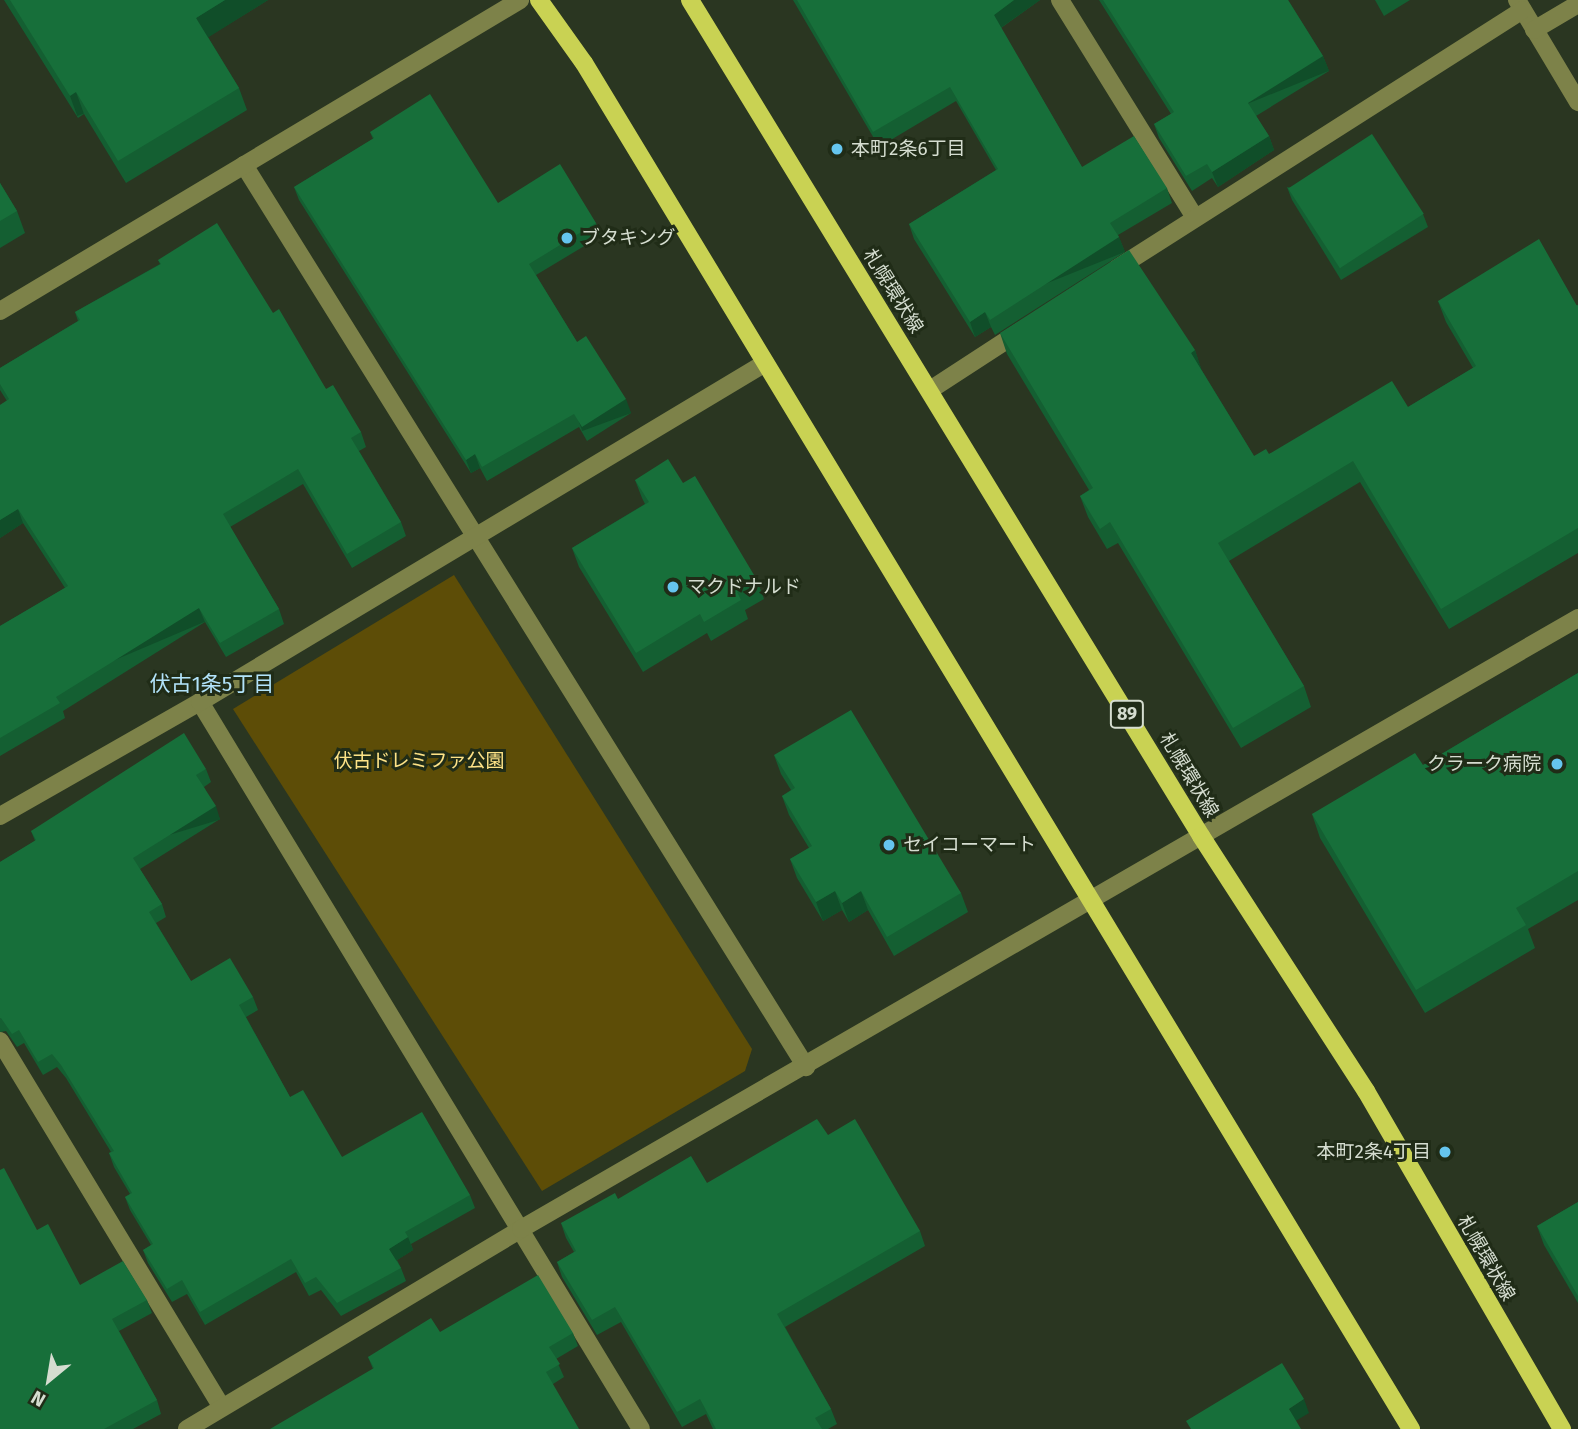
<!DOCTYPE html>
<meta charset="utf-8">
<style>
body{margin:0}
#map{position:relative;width:1578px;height:1429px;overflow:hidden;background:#2a3621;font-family:"Fira Sans","Noto Sans JP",sans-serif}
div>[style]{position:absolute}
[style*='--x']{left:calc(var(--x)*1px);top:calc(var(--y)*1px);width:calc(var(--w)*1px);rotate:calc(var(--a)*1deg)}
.green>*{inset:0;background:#5d4d07}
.minor>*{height:18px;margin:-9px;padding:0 9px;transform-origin:9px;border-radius:9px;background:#7d8249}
.major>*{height:18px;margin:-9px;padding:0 9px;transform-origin:9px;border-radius:9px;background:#c9d253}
.wall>*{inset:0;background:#145f32}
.shaded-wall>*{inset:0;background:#104e29;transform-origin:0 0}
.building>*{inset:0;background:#176f3a;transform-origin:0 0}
.dots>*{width:19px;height:19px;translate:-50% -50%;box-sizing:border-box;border:4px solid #202c17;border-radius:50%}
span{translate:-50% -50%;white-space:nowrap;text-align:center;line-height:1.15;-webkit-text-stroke:6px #202c17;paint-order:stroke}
.shield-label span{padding:2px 5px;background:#202c17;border:2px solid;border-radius:5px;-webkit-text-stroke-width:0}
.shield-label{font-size:18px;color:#d5ddd0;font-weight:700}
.poi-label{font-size:19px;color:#d5ddd0}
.left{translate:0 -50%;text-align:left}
.right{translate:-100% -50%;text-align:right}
.street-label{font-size:19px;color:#d5ddd0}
.park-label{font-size:19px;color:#fee387}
.neighbourhood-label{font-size:21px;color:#b2e3fa}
.north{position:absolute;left:14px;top:1345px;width:70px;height:70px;-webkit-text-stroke:5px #202c17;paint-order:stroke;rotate:210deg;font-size:19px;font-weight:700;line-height:28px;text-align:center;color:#d5ddd0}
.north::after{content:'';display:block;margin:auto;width:24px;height:32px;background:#d5ddd0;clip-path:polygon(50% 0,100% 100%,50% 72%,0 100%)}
</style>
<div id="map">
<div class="green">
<div style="clip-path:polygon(454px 575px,752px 1049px,745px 1071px,542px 1191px,233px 709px)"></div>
</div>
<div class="minor">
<div style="--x:1060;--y:0;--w:256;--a:58.2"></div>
<div style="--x:1517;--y:0;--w:119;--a:59.1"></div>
<div style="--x:1534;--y:30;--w:51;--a:-30.6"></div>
<div style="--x:244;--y:165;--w:1063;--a:58.07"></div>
<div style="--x:1116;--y:269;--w:482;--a:-32.5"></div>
<div style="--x:0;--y:311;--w:606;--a:-30.88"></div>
<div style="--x:930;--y:390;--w:110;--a:-33.1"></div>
<div style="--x:200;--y:702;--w:850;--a:58.76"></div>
<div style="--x:0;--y:816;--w:230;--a:-29.7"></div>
<div style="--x:200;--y:702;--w:659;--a:-30.96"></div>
<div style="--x:0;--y:1041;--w:428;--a:58.8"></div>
<div style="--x:187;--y:1429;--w:389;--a:-30.9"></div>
<div style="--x:521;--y:1229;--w:1221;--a:-30.03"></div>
</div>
<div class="major">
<div style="--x:539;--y:0;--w:77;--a:54.5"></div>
<div style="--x:584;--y:63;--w:1597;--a:58.81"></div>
<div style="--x:690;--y:0;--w:980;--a:58.56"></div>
<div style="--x:1201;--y:836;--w:304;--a:57.1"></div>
<div style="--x:1366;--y:1091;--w:391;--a:59.9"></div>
</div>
<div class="wall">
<div style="clip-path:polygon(4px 0,268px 0,208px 37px,239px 88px,247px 110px,126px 183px,84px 114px,78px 118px)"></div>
<div style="clip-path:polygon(793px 0,1040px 0,1001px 28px,1082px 167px,1167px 188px,1172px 203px,1118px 235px,1125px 252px,995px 335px,991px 327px,975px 337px,914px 239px,909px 224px,996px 170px,956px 101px,879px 147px)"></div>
<div style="clip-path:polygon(1099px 0,1288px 0,1323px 56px,1329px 71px,1256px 116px,1269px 136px,1274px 150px,1218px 187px,1212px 178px,1192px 191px,1159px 138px,1154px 124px,1171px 114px)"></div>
<div style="clip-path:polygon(1375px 0,1410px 0,1384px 16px)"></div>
<div style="clip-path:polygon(370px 132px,498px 203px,596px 223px,601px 236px,536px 275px,577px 342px,631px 413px,587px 441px,579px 427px,487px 481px,480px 468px,471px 473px,299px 200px,294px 187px,373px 139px)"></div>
<div style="clip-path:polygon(0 183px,17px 211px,25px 233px,0 248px)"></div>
<div style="clip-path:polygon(1287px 187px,1423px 214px,1428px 227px,1341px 280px,1292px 200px)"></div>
<div style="clip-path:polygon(158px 260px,273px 313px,326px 389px,361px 432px,366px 447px,359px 451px,401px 522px,406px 536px,352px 568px,303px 484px,230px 527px,279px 609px,284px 624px,226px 657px,205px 622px,63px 711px,65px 718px,0 756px,0 626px,65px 588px,23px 523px,0 538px,0 405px,7px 401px,0 390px,0 368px,78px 321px,75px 312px,160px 264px)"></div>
<div style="clip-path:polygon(1438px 301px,1578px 305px,1578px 553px,1449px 629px,1360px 482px,1229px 561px,1304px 686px,1311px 707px,1241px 748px,1118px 543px,1107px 549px,1088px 517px,1080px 496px,1089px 490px,1007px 354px,1000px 333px,1195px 350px,1201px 369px,1254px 456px,1269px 454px,1408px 407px,1473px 368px,1446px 322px)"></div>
<div style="clip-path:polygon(635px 480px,683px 483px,757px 580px,764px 599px,745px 610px,748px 619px,711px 641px,707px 633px,643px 672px,579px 567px,572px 548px,645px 504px,642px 498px)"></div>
<div style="clip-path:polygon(1578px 673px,1578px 900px,1528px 929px,1535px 948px,1425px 1013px,1320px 838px,1312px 814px,1423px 765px)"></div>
<div style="clip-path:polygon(774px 755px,961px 893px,968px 912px,894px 956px,868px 910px,849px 922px,842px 910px,823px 921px,797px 878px,790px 859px,809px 848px,789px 815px,782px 796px,791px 790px,781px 774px)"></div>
<div style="clip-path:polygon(206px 769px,211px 782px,204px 787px,220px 819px,140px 869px,162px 904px,166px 917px,156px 923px,191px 981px,253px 997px,258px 1010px,246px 1017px,290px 1097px,342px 1157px,470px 1195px,475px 1208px,411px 1244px,413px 1250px,397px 1260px,401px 1268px,406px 1281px,341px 1316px,321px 1290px,309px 1296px,296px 1272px,205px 1325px,187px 1294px,172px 1302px,148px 1263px,143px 1250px,151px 1245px,130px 1210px,125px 1197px,130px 1194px,114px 1167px,109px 1153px,111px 1152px,66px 1078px,57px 1067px,43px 1075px,24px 1043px,17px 1047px,6px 1031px,0 1032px,0 862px,35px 841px,31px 831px)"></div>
<div style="clip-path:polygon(828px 1135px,920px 1231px,925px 1246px,785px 1327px,831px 1409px,837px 1424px,828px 1429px,713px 1429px,706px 1414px,682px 1427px,621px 1322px,597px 1335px,562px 1277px,557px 1262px,574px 1252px,566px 1238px,561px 1223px,618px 1199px,707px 1183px)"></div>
<div style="clip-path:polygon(1578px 1202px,1578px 1303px,1544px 1245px,1537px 1226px)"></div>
<div style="clip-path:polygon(37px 1230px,80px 1285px,147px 1300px,152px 1313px,119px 1331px,157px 1400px,161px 1414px,133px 1429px,0 1429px)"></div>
<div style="clip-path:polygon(440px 1332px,573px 1333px,578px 1346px,556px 1359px,564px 1377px,553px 1384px,373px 1369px,368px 1357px)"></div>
</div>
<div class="shaded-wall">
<div style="clip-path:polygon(225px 0,268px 0,204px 40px,196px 18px)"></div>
<div style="clip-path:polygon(1014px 0,1040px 0,999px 29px,994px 15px)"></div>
<div style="left:1323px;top:56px;width:16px;height:89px;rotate:68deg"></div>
<div style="left:76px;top:92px;width:23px;height:7px;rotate:70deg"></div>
<div style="clip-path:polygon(1269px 136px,1274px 150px,1218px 187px,1212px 172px)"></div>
<div style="left:1119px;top:237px;width:16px;height:153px;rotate:68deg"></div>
<div style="clip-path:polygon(985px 312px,991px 327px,975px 337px,970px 322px)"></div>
<div style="clip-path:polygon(1195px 350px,1202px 371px,1191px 353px)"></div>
<div style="left:626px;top:399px;width:15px;height:52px;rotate:70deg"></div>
<div style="clip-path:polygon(475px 454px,480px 468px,471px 473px,466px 460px)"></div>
<div style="clip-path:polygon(18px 509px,23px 523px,0 538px,0 520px)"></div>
<div style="left:199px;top:608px;width:15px;height:168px;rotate:67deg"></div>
<div style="left:216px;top:806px;width:14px;height:98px;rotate:73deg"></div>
<div style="clip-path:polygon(835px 891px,842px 910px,823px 921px,816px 902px)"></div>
<div style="clip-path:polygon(861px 891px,868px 910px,849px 922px,842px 903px)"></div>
<div style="clip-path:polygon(408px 1237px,413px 1250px,394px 1262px,389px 1249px)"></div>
<div style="clip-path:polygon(1304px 1399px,1309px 1413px,1294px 1422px,1289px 1409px)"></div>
</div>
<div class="building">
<div style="clip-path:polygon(10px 0,225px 0,196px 18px,239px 88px,118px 161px,76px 92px,70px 96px)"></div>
<div style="clip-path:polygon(797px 0,1014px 0,994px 15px,1082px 167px,1134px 136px,1167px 188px,1110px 223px,1119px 237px,990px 320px,985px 312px,970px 322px,909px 224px,998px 169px,950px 87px,873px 132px)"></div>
<div style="clip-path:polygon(1103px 0,1288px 0,1323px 56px,1248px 103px,1269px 136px,1212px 172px,1207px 164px,1186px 176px,1154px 124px,1174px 112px)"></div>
<div style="clip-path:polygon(430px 94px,498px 203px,560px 164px,596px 223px,529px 264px,577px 342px,586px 336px,626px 399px,582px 427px,574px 414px,482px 467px,475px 454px,466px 460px,294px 187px,374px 138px,370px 132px)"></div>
<div style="left:1372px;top:134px;width:95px;height:100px;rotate:57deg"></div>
<div style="clip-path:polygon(0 183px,17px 211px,0 221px)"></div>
<div style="clip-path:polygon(217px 223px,273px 313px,279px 309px,326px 389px,333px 385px,361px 432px,351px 438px,401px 522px,347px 554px,298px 469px,223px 514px,279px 609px,220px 643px,199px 608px,56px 697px,60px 703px,0 738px,0 626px,68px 586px,18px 509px,0 520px,0 405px,9px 399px,0 384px,0 368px,80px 320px,75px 312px,161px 264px,158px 260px)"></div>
<div style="clip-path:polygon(1539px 239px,1577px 306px,1578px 305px,1578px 528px,1441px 609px,1353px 461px,1218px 543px,1304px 686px,1233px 728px,1110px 522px,1100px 529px,1080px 496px,1093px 488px,1000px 333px,1129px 250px,1195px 350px,1191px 353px,1254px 456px,1266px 449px,1269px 454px,1392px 381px,1408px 407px,1476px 366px,1438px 301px)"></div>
<div style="clip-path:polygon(668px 459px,683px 483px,695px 476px,757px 580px,737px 592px,741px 600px,704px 622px,700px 614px,636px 653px,572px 548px,649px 502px,635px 480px)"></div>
<div style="clip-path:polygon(1578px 673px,1578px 871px,1516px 908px,1526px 925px,1416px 990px,1312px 814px,1415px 753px,1423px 765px)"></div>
<div style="clip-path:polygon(851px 710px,961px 893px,887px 937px,861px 891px,842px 903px,835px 891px,816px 902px,790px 859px,812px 846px,782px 796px,795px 788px,774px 755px)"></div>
<div style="clip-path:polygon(184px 733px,206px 769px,196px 775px,216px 806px,133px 858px,162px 904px,149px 912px,191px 981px,230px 958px,253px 997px,239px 1005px,290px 1097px,303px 1090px,342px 1157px,422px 1112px,470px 1195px,405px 1232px,408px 1237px,389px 1249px,401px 1268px,337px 1303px,316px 1277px,305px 1283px,291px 1259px,200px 1312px,182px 1280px,167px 1289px,143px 1250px,153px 1244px,125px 1197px,132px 1193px,109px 1153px,114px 1151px,61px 1065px,52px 1054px,38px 1062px,19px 1030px,12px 1034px,1px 1018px,0 1018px,0 862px,36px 840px,31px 831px)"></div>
<div style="clip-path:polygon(817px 1119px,828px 1135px,855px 1119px,920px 1231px,777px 1314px,831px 1409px,815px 1418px,822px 1429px,716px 1429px,700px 1399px,677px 1412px,615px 1307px,592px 1320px,557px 1262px,576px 1251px,561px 1223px,615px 1193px,618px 1199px,691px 1156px,707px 1183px)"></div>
<div style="clip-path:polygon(4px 1168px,37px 1230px,48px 1224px,80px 1285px,123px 1261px,147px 1300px,112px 1319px,157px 1400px,104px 1429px,0 1429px,0 1170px)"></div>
<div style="clip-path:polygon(1578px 1202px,1578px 1296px,1537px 1226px)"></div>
<div style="clip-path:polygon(538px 1275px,573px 1333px,549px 1347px,560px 1364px,546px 1372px,579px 1429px,270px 1429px,374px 1368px,368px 1357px,431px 1318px,440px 1332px)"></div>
<div style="clip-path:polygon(1282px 1363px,1304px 1399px,1289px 1409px,1301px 1429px,1191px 1429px,1186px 1421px)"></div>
</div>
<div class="dots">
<div style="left:837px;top:149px;background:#65c5ee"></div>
<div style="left:567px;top:238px;background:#65c5ee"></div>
<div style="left:673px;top:587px;background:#65c5ee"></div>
<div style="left:1557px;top:764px;background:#65c5ee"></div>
<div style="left:889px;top:845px;background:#65c5ee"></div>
<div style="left:1445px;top:1152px;background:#65c5ee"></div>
</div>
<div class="shield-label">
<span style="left:1127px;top:714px">89</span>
</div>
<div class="poi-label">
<span class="left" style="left:851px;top:149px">本町2条6丁目</span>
<span class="left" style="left:581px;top:238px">ブタキング</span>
<span class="left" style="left:687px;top:587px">マクドナルド</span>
<span class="right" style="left:1541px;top:764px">クラーク病院</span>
<span class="left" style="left:903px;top:845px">セイコーマート</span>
<span class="right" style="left:1431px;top:1152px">本町2条4丁目</span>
</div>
<div class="street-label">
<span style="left:893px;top:291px;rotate:58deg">札幌環状線</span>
<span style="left:1189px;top:775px;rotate:59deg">札幌環状線</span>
<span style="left:1486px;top:1258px;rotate:60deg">札幌環状線</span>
</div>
<div class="park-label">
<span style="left:419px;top:761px">伏古ドレミファ公園</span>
</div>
<div class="neighbourhood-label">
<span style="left:212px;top:684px">伏古1条5丁目</span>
</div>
<div class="north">N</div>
</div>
